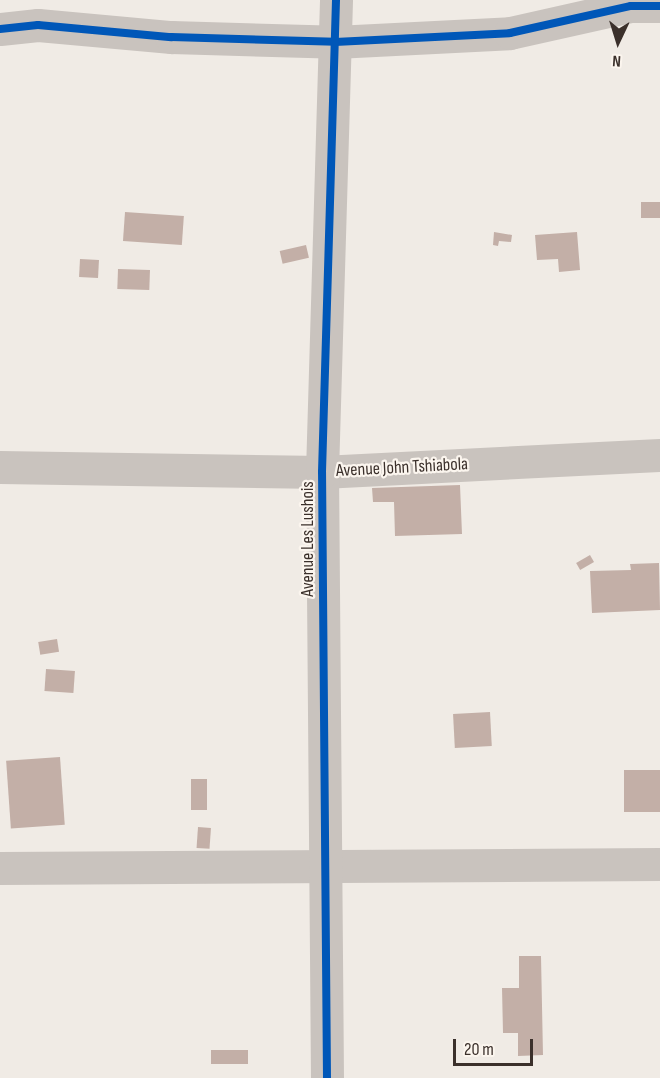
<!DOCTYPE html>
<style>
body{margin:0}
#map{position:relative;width:660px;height:1078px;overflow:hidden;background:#f0ebe5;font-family:"Sofia Sans Condensed",sans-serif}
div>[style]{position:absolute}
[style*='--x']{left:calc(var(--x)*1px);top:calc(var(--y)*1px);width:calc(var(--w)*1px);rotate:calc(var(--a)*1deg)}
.building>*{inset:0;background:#c3afa7;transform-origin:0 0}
.minor>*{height:33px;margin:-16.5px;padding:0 16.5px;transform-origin:16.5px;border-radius:16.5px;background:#c9c3be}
.cycleway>*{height:8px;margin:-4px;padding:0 4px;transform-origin:4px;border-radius:4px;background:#0057b8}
span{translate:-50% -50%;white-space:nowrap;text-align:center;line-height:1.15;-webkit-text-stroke:4.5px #fbf5ee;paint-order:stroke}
.street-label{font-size:18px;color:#3b302b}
.north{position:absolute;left:588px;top:12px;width:60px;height:60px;-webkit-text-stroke:4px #fbf5ee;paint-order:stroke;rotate:184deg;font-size:16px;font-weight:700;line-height:24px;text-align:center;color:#3b302b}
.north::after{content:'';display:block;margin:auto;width:21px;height:27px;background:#3b302b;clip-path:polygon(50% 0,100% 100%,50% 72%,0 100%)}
.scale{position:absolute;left:453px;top:1039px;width:80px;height:27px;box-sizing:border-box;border:3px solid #3b302b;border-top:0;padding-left:8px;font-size:18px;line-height:21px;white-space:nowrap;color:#3b302b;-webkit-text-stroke:4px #fbf5ee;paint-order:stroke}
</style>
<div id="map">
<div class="building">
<div style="left:660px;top:202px;width:16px;height:19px;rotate:90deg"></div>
<div style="left:125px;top:212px;width:59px;height:29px;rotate:4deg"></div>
<div style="clip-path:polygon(494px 232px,512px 235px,511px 242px,499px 241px,498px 246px,493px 245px)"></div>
<div style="clip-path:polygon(577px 232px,580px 270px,559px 272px,558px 259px,537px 260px,535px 235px)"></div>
<div style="left:306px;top:245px;width:13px;height:27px;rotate:77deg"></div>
<div style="left:80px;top:259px;width:19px;height:18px;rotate:3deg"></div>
<div style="left:118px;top:269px;width:32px;height:20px;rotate:2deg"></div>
<div style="clip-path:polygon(460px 485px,462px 534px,395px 536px,394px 502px,373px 502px,372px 488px)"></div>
<div style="left:590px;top:555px;width:8px;height:16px;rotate:60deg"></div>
<div style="clip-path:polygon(659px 563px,660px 610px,592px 613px,590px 571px,631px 570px,630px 564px)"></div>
<div style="left:57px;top:639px;width:13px;height:19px;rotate:81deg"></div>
<div style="left:46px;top:669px;width:29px;height:22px;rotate:4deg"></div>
<div style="left:490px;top:712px;width:34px;height:37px;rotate:87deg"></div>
<div style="left:60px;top:757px;width:68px;height:54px;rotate:86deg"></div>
<div style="left:660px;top:770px;width:42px;height:36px;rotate:90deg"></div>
<div style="left:191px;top:779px;width:16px;height:31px"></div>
<div style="left:198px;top:827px;width:13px;height:21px;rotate:4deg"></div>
<div style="clip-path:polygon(519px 956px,541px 956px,543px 1055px,518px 1056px,518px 1033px,503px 1033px,502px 988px,519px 988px)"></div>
<div style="left:248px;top:1050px;width:14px;height:37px;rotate:90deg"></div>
</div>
<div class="minor">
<div style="--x:0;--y:29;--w:38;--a:-6"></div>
<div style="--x:38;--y:25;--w:134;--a:5.2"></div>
<div style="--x:171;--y:37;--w:164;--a:1.7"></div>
<div style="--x:335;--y:42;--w:175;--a:-2.9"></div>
<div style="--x:510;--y:33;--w:124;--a:-12.6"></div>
<div style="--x:631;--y:6;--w:29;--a:0"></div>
<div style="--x:0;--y:467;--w:322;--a:0.9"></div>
<div style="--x:322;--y:472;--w:338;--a:-2.9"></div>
<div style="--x:0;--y:868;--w:660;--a:-0.35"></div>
<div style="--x:327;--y:1078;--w:606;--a:-90.47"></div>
<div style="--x:322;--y:472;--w:472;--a:-88.3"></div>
</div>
<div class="cycleway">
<div style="--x:0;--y:29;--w:38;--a:-6"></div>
<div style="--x:38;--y:25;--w:134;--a:5.2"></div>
<div style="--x:171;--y:37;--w:164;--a:1.7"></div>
<div style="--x:335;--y:42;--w:175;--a:-2.9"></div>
<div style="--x:510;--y:33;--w:124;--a:-12.6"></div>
<div style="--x:631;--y:6;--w:29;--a:0"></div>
<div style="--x:327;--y:1078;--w:606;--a:-90.47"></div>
<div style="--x:322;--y:472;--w:472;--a:-88.3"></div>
</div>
<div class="street-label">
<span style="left:402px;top:468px;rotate:-3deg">Avenue John Tshiabola</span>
<span style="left:308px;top:539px;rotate:-90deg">Avenue Les Lushois</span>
</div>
<div class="north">N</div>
<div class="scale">20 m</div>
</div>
